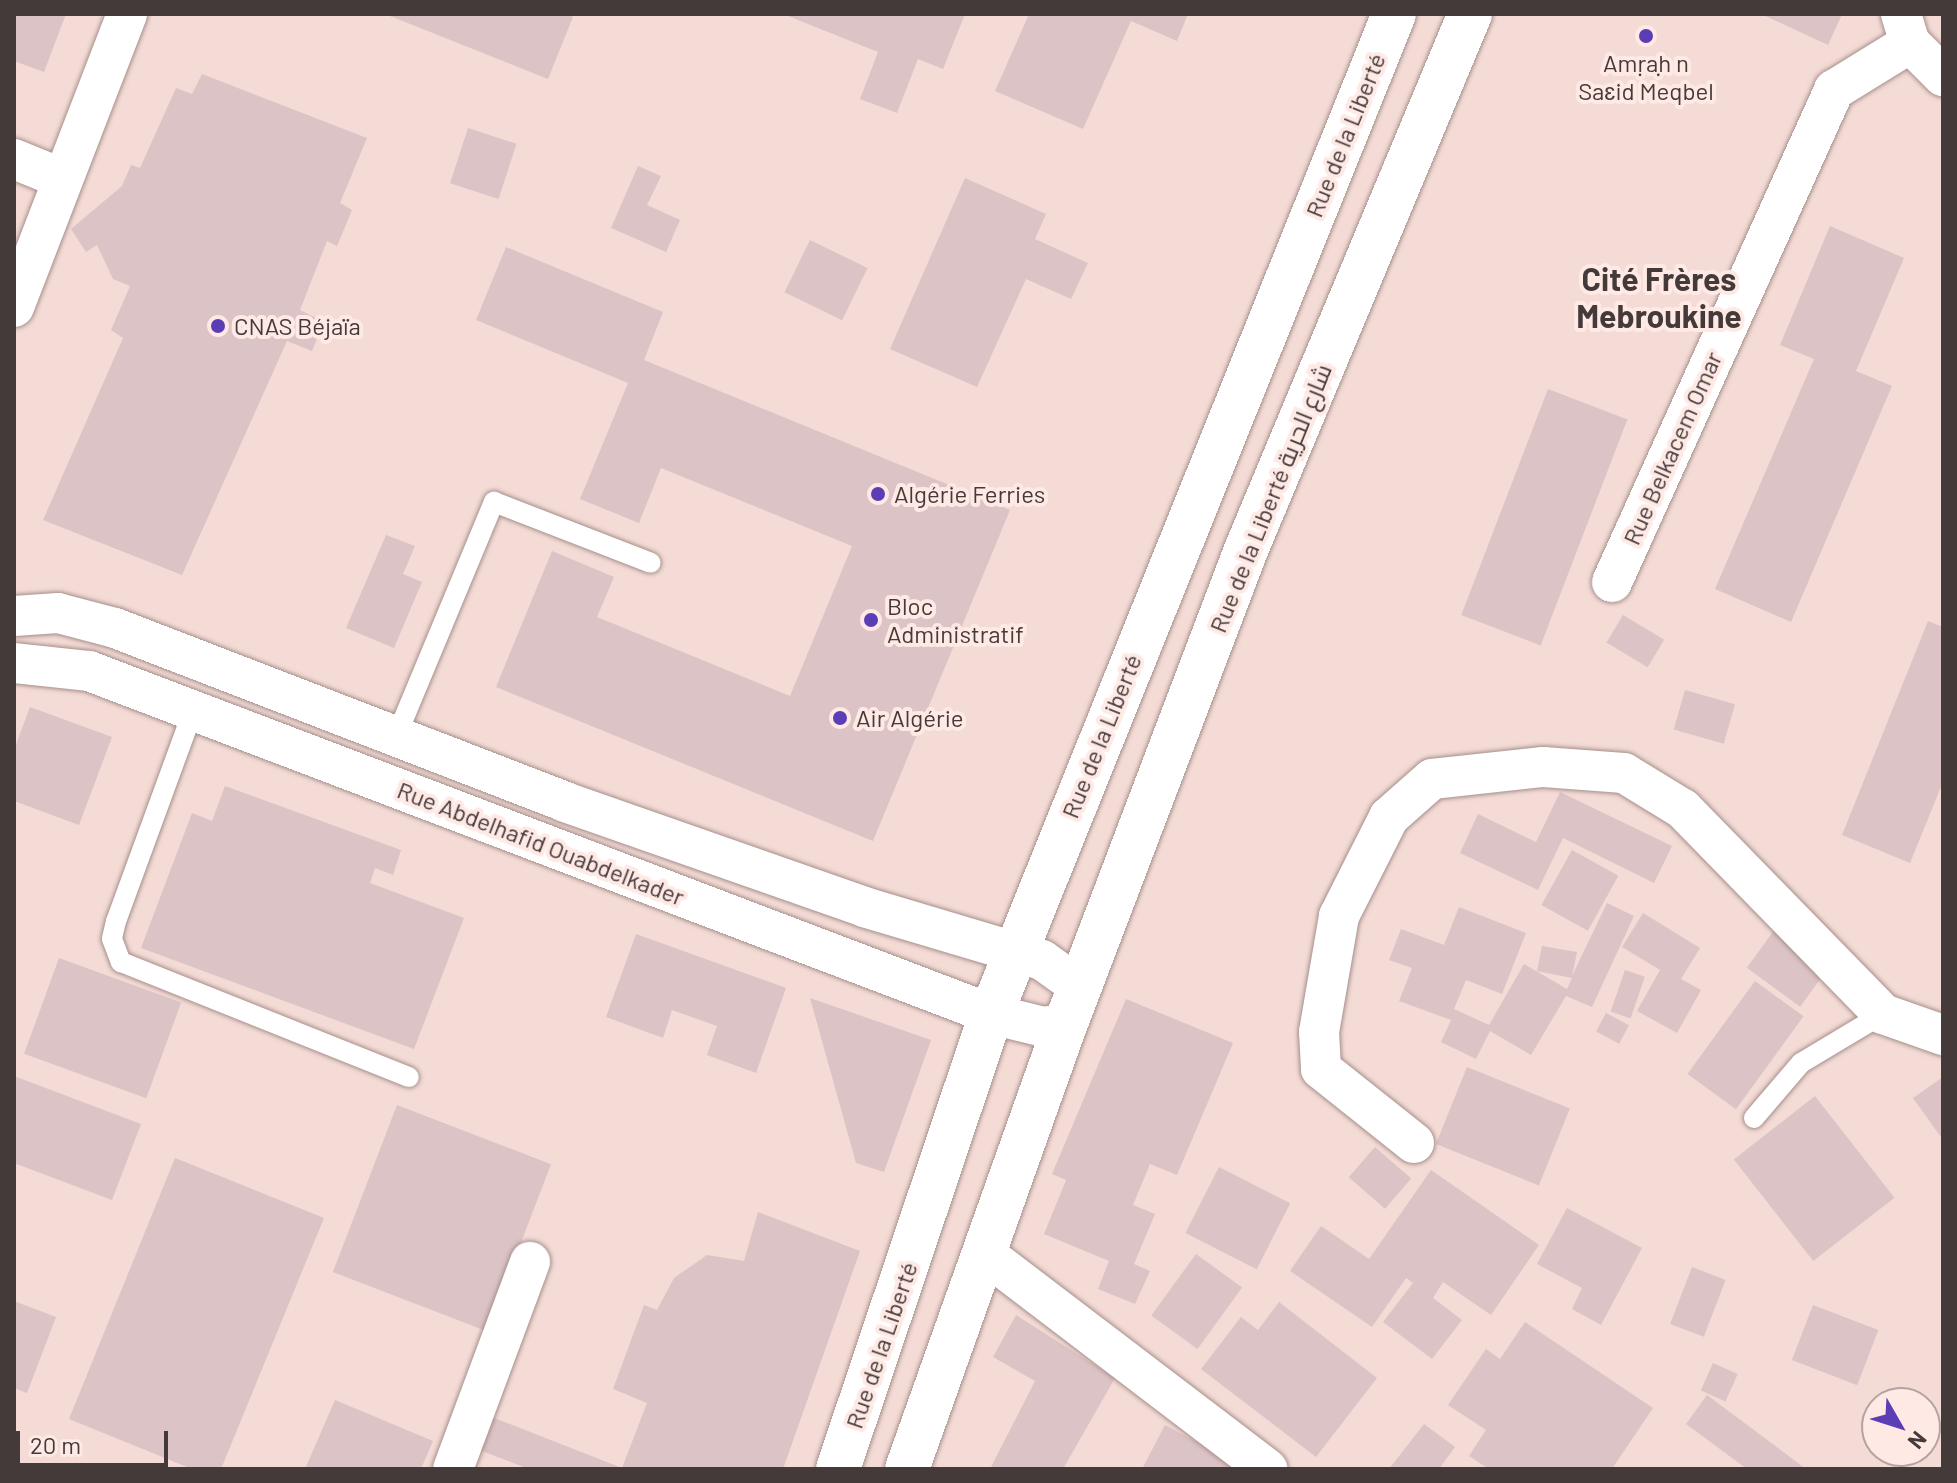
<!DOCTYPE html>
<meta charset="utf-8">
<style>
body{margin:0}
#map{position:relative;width:1957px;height:1483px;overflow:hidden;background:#f4dbd6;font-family:Barlow,Cairo,sans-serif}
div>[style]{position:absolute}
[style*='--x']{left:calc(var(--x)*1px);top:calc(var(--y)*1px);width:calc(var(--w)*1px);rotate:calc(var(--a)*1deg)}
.building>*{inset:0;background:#dcc3c6;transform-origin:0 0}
.roads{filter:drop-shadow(0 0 2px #a68f8b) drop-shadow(0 0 2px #a68f8b)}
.lane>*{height:20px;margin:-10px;padding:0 10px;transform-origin:10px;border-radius:10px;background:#fff}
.street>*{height:40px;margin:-20px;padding:0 20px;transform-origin:20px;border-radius:20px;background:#fff}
.secondary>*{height:44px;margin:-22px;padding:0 22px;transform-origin:22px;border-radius:22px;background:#fff}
.dots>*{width:22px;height:22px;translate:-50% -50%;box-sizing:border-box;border:4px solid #fee9e5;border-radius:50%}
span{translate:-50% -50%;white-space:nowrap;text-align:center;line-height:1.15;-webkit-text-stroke:8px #fee9e5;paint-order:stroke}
.poi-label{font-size:24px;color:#443a39}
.left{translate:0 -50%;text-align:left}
.street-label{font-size:24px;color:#443a39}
.district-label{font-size:32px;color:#443a39;font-weight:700}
.frame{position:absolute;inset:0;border:16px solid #443a39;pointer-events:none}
.north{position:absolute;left:1861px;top:1387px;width:80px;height:80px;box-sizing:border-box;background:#fee9e5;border:2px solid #b4a3a0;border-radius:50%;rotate:129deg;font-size:22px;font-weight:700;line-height:32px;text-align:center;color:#443a39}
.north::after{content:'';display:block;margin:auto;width:28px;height:36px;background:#5b3db5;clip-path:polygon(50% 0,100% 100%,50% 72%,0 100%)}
.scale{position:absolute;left:16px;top:1431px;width:152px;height:36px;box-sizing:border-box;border:4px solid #443a39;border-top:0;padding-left:10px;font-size:24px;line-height:28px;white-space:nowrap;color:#443a39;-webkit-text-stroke:6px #fee9e5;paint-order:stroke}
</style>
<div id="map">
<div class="building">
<div style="clip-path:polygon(14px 14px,66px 14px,44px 72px,14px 61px)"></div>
<div style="clip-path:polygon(385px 14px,566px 14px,573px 17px,548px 79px)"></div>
<div style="clip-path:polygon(783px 14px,965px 14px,943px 69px,918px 59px,897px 113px,860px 99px,878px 52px)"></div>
<div style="clip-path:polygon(1029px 14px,1188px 14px,1177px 41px,1131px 21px,1083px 129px,995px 91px)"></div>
<div style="clip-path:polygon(1761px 14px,1842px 14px,1828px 45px)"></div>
<div style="clip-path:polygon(202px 74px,367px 138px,340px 203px,352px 210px,337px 246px,327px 241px,300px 310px,324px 322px,312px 351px,287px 341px,182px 575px,43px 520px,123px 338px,111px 330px,130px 286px,113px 279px,97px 245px,86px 252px,71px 229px,122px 186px,131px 165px,140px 168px,176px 88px,192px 94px)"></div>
<div style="left:468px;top:128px;width:51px;height:58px;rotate:18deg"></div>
<div style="clip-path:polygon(638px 166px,661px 176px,647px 205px,680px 220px,666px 252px,611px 228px)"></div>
<div style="clip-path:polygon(965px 178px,1046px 214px,1035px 239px,1088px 263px,1071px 299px,1026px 279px,977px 387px,890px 349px)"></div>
<div style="clip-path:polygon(1830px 226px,1904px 258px,1856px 371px,1892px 386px,1791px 622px,1715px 589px,1814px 359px,1780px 345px)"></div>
<div style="left:810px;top:240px;width:64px;height:58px;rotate:26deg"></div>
<div style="clip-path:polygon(506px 247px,663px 312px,644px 360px,1010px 510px,873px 841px,496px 687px,552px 551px,614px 577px,597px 617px,790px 696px,852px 546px,661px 468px,639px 523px,580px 499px,628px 383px,476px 320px)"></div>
<div style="left:1548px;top:389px;width:85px;height:242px;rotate:21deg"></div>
<div style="clip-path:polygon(386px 535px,415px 546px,403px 574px,422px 582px,394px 648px,346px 628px)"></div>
<div style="left:1623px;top:615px;width:48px;height:32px;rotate:31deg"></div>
<div style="clip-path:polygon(1928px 621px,1943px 627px,1943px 782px,1910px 863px,1842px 835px)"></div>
<div style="left:1685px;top:690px;width:52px;height:41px;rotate:16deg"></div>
<div style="clip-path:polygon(30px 707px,112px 737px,79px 825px,14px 801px,14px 750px)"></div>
<div style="clip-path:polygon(225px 786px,401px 850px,393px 875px,375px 868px,370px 883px,464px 918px,414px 1049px,141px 948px,192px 813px,212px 821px)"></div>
<div style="clip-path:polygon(1560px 792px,1672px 846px,1654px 883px,1563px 838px,1538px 890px,1460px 853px,1478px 814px,1536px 842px)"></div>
<div style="left:1572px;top:850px;width:53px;height:63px;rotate:29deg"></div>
<div style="clip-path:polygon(1607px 903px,1634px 916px,1592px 1007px,1566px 996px,1531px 1055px,1490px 1031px,1476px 1059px,1441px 1042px,1451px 1020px,1399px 1001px,1412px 968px,1389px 960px,1401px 929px,1444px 945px,1459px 907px,1526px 933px,1502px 994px,1466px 980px,1454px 1009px,1489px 1025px,1524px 964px,1567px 989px,1572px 978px,1537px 971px,1542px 946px,1577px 952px,1572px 976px)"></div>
<div style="clip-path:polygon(1643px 913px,1700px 948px,1681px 979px,1701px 990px,1677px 1033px,1637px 1011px,1660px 970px,1622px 947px)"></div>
<div style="left:1775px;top:929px;width:66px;height:48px;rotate:36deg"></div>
<div style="clip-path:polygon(636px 934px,786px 988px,756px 1073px,707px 1055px,717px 1026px,672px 1010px,663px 1038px,606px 1017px)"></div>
<div style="left:59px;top:958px;width:130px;height:102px;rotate:20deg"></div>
<div style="left:1625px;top:970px;width:21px;height:44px;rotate:19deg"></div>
<div style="left:1755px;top:981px;width:60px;height:115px;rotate:36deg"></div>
<div style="clip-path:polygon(810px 998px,931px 1040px,884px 1172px,856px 1163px)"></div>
<div style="clip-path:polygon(1126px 999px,1233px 1043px,1177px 1175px,1150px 1164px,1133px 1205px,1155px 1214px,1134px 1264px,1150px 1271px,1135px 1304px,1098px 1289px,1109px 1261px,1044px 1234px,1066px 1180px,1052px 1174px)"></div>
<div style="left:1606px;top:1013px;width:26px;height:21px;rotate:28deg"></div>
<div style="left:1467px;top:1067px;width:111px;height:83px;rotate:22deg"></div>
<div style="clip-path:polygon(14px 1076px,141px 1124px,112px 1200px,14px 1163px)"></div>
<div style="clip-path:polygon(1943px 1077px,1943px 1140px,1913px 1098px)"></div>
<div style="left:1815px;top:1096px;width:129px;height:103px;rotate:52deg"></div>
<div style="left:397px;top:1105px;width:165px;height:179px;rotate:21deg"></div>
<div style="left:1375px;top:1147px;width:48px;height:40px;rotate:41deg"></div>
<div style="clip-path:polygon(175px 1158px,324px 1218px,221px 1469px,192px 1469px,69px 1419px)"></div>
<div style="left:1219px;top:1167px;width:80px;height:74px;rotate:27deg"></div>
<div style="clip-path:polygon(1431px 1170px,1539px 1245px,1491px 1315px,1443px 1282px,1433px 1298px,1462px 1320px,1432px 1359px,1383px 1322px,1413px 1283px,1406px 1278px,1372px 1327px,1290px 1271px,1321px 1226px,1369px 1259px)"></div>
<div style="clip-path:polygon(1567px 1208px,1642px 1248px,1601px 1325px,1572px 1309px,1582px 1288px,1537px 1264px)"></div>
<div style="clip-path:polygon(758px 1212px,860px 1251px,783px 1469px,529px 1469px,466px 1445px,479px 1412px,622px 1468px,647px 1403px,613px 1389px,644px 1305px,657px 1310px,674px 1278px,707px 1255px,744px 1261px)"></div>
<div style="left:1196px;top:1254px;width:57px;height:76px;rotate:36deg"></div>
<div style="left:1692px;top:1267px;width:36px;height:61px;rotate:21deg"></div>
<div style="clip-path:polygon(14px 1301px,56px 1317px,27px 1393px,14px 1388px)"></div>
<div style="clip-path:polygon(1279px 1302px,1377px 1378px,1316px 1457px,1201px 1369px,1241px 1317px,1258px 1330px)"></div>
<div style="left:1813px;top:1305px;width:70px;height:59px;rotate:21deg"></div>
<div style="clip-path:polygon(1016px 1315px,1115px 1378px,1063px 1469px,990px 1469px,1035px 1381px,993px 1357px)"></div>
<div style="clip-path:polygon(1525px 1322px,1653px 1408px,1612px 1469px,1489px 1469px,1469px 1456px,1486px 1430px,1448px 1405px,1486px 1349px,1500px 1359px)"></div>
<div style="left:1713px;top:1363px;width:27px;height:30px;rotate:24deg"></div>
<div style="clip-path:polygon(1707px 1395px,1806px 1469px,1747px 1469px,1686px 1424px)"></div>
<div style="clip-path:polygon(335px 1400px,433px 1441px,421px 1469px,305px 1469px)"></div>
<div style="clip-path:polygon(1424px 1424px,1455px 1447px,1439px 1469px,1389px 1469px)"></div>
<div style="clip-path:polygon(1165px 1425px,1247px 1469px,1142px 1469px)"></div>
</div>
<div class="roads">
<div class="lane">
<div style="--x:193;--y:711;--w:224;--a:110.1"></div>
<div style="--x:116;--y:921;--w:18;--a:103"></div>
<div style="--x:112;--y:939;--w:25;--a:69"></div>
<div style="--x:121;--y:962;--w:310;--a:21.8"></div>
<div style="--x:396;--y:737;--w:255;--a:-67.4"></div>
<div style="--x:494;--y:502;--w:168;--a:21.2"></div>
<div style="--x:1754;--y:1118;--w:72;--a:-49.5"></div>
<div style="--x:1801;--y:1063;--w:96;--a:-30.9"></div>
</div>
<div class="street">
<div style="--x:1901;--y:14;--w:30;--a:73"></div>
<div style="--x:1910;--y:43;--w:47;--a:45"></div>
<div style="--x:14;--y:159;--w:53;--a:22.2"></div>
<div style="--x:14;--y:307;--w:314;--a:-68.9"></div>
<div style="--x:1612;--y:582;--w:540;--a:-65.71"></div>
<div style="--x:1834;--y:90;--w:89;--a:-31.7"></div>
<div style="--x:14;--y:616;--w:44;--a:-3.9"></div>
<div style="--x:58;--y:613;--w:59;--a:14.7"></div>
<div style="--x:115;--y:628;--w:482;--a:21.1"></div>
<div style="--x:565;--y:802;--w:317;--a:19.3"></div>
<div style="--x:864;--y:907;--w:186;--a:16.6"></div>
<div style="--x:1042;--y:960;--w:47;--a:35.4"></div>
<div style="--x:14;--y:663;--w:75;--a:6.1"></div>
<div style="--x:89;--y:671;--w:965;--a:20.82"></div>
<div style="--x:991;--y:1014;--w:55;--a:13.8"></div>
<div style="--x:1044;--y:1027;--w:22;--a:-10"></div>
<div style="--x:1414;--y:1143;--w:119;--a:-141.5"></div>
<div style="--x:1321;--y:1069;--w:37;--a:-93"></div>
<div style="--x:1319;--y:1032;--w:118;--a:-80.2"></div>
<div style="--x:1339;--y:916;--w:111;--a:-63.2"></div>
<div style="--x:1389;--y:817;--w:57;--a:-41.5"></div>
<div style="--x:1432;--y:779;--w:112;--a:-6.2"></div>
<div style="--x:1543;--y:767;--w:81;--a:4.2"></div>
<div style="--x:1624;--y:773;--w:69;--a:31.4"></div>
<div style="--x:1683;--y:809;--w:286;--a:45.7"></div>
<div style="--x:1883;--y:1014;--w:64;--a:19.3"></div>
<div style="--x:985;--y:1254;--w:355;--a:37.3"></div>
<div style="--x:453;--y:1469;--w:221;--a:-69.6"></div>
</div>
<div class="secondary">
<div style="--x:838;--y:1469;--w:480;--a:-71.4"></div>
<div style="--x:991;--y:1014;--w:1078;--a:-68.05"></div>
<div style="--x:907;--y:1469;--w:473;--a:-70.4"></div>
<div style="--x:1066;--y:1023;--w:506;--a:-69.17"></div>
<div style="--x:1246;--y:550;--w:581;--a:-67.32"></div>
</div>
</div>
<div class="dots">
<div style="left:1646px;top:36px;background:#5b3db5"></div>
<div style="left:218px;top:326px;background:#5b3db5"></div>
<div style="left:878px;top:494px;background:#5b3db5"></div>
<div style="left:871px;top:620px;background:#5b3db5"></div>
<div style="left:840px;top:718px;background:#5b3db5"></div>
</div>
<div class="poi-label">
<span style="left:1646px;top:77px">Amṛaḥ n<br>Saɛid Meqbel</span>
<span class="left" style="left:234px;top:326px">CNAS Béjaïa</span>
<span class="left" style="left:894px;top:494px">Algérie Ferries</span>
<span class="left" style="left:887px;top:620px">Bloc<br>Administratif</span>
<span class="left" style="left:856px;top:718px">Air Algérie</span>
</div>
<div class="street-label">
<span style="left:1345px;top:135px;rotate:-68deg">Rue de la Liberté</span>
<span style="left:1672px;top:448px;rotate:-66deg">Rue Belkacem Omar</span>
<span style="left:1270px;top:498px;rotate:-68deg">Rue de la Liberté شارع الحرية</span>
<span style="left:1101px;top:736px;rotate:-68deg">Rue de la Liberté</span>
<span style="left:541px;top:843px;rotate:21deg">Rue Abdelhafid Ouabdelkader</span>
<span style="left:881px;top:1345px;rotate:-71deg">Rue de la Liberté</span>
</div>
<div class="district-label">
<span style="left:1659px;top:297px">Cité Frères<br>Mebroukine</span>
</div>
<div class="frame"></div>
<div class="north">N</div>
<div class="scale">20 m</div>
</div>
